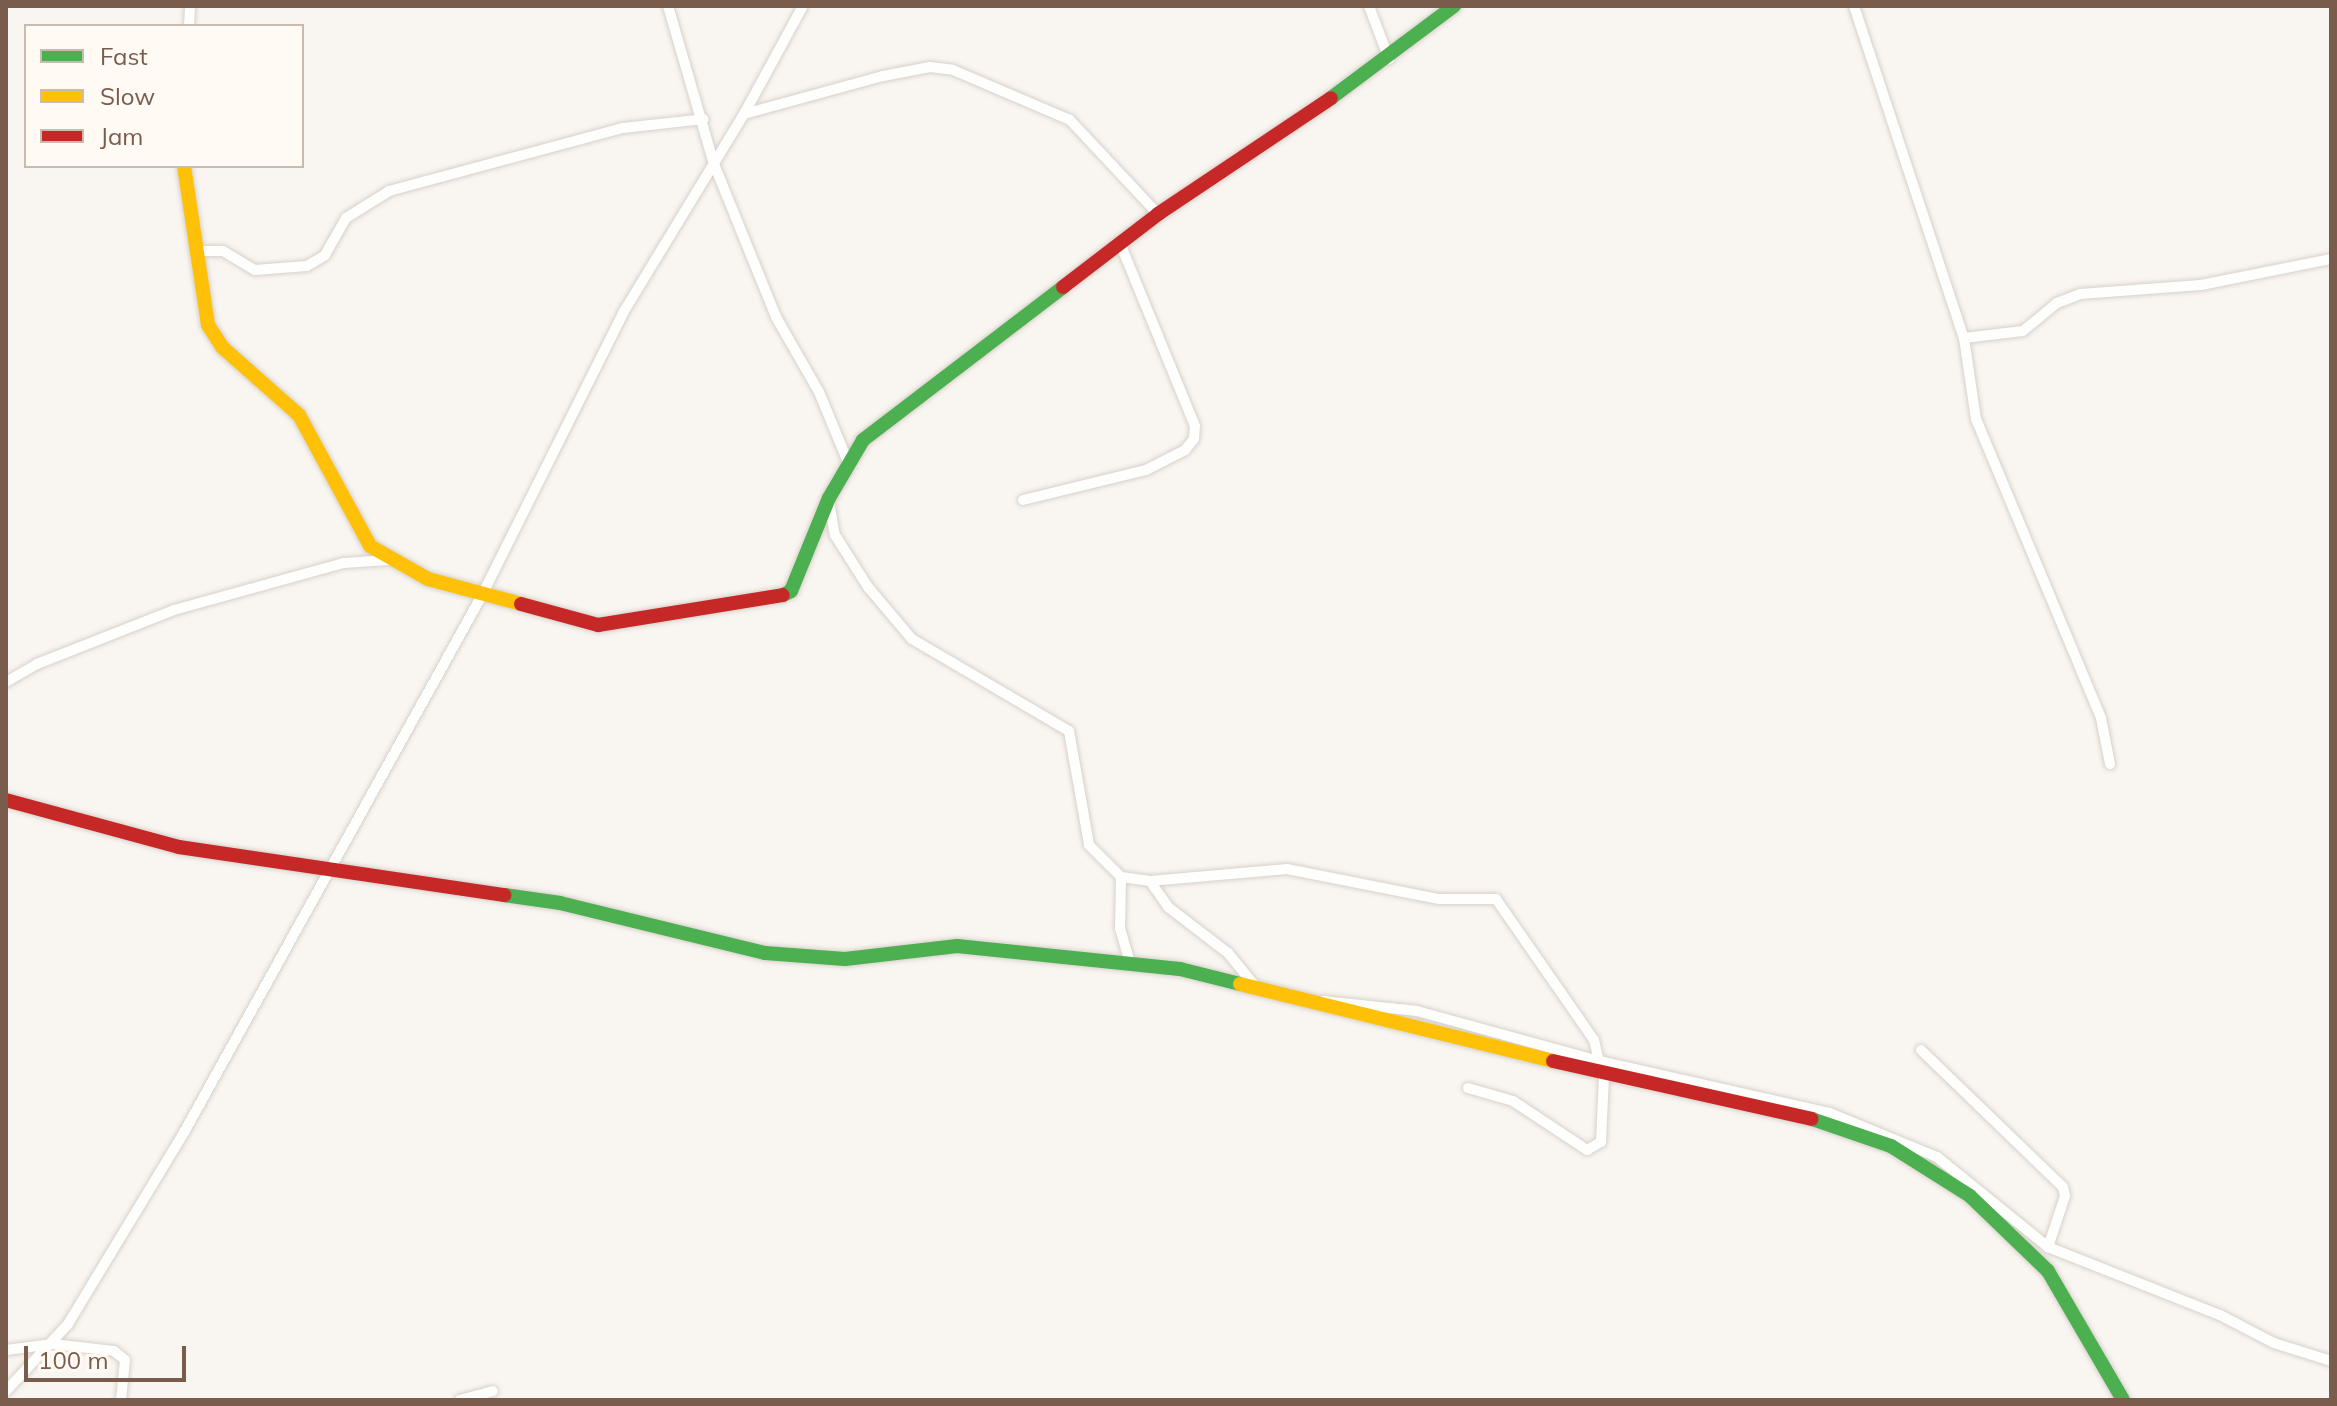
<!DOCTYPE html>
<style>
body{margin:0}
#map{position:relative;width:2337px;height:1406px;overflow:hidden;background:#f9f5f0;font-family:Mulish,sans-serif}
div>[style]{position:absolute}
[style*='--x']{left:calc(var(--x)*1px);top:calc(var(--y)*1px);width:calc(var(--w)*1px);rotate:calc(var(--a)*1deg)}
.roads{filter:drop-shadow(0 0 2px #d7d1cb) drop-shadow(0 0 2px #d7d1cb)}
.street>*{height:10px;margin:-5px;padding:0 5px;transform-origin:5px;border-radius:5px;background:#fefefd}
.fast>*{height:14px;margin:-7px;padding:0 7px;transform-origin:7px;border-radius:7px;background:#4caf50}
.slow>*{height:14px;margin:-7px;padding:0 7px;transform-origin:7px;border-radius:7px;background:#ffc107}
.jam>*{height:14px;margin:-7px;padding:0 7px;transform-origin:7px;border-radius:7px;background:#c62828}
span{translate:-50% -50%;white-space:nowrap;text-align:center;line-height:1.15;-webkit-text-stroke:8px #fffaf3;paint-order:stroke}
.frame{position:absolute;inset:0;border:8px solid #7a5c4d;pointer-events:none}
.legend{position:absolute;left:24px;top:24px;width:280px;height:144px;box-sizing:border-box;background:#fffaf3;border:2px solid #cabbb1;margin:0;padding:10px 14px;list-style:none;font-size:24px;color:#7a5c4d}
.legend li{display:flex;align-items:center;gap:16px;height:40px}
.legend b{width:40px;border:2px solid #cabbb1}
.scale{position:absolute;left:24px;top:1346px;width:162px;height:36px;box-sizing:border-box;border:4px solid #7a5c4d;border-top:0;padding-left:10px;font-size:24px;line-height:28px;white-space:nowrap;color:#7a5c4d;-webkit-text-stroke:6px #fffaf3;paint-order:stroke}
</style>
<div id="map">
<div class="roads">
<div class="street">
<div style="--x:668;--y:6;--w:165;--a:73.8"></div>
<div style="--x:714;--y:164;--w:165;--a:67.9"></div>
<div style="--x:776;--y:317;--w:86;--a:60.2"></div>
<div style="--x:819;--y:392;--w:76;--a:67.5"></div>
<div style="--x:1369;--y:6;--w:57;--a:69.3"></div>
<div style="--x:1854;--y:6;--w:350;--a:71.7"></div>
<div style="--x:1964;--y:338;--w:82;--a:81.6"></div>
<div style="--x:1976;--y:419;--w:324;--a:67.3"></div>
<div style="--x:2101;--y:718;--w:47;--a:78.9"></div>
<div style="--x:189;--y:26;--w:20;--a:-87"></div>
<div style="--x:744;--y:114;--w:144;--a:-15.3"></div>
<div style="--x:883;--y:76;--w:48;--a:-10.8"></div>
<div style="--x:930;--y:67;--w:23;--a:7"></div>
<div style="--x:953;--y:70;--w:127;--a:23.1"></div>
<div style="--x:1070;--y:120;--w:129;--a:46.9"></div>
<div style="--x:198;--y:251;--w:25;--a:0"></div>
<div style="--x:223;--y:251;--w:37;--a:31"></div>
<div style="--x:255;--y:270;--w:52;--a:-4.4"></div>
<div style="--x:307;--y:266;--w:21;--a:-31"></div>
<div style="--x:325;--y:255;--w:43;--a:-60.4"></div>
<div style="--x:346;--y:218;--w:51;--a:-32.1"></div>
<div style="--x:389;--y:191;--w:242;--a:-15.1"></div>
<div style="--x:623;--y:128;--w:81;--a:-6.3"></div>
<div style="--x:1964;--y:338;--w:59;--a:-6.8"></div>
<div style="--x:2023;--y:331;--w:44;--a:-39.5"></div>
<div style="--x:2057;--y:303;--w:25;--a:-21"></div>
<div style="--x:2080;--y:294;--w:121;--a:-4.3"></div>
<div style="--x:2201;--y:285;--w:133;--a:-11.3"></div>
<div style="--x:1023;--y:500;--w:127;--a:-13.7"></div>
<div style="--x:1146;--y:470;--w:44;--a:-27.1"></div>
<div style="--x:1185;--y:450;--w:14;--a:-51"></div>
<div style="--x:1194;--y:439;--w:13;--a:-86"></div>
<div style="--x:1195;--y:426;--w:198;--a:-112.3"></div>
<div style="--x:829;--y:502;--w:34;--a:80"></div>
<div style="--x:835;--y:535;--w:62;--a:57.6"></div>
<div style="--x:868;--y:587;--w:68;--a:49.8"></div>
<div style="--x:912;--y:639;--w:182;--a:30.4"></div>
<div style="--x:1069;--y:731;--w:116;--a:80"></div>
<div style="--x:1089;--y:845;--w:45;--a:45"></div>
<div style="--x:1121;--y:877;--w:29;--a:8"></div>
<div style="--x:1150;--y:881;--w:138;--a:-5"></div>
<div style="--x:1287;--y:869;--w:155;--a:11.2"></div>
<div style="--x:1439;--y:899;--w:57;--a:0"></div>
<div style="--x:1496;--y:899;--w:172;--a:55.2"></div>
<div style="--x:1594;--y:1040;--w:22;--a:77"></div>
<div style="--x:6;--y:682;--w:36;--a:-30"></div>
<div style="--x:37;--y:664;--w:147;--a:-21.5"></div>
<div style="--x:174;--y:610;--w:176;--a:-15.5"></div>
<div style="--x:344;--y:563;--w:44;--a:-3.9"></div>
<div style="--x:1121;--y:877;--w:51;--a:91.1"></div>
<div style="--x:1120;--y:928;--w:36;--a:74"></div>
<div style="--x:1150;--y:881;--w:32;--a:55"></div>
<div style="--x:1168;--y:907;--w:76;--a:37.5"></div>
<div style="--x:1228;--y:953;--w:43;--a:50.7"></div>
<div style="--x:1323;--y:1001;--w:95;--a:6.1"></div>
<div style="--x:1417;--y:1011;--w:189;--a:15.4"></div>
<div style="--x:1599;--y:1061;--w:237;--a:12.7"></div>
<div style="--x:1830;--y:1113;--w:116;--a:22.4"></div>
<div style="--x:1937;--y:1157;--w:143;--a:39"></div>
<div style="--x:2048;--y:1247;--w:185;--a:21.6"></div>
<div style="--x:2220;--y:1315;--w:61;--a:27.4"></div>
<div style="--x:2274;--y:1343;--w:60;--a:17.5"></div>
<div style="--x:1921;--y:1050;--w:197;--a:44"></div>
<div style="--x:2063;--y:1187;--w:9;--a:77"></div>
<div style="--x:2065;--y:1196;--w:54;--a:108.4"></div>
<div style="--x:1468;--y:1088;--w:47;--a:16.1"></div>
<div style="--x:1513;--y:1101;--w:89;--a:33.5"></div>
<div style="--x:1587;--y:1150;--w:16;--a:-30"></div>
<div style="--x:1601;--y:1142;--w:67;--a:-87.4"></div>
<div style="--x:6;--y:1350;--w:47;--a:-7.3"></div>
<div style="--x:53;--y:1344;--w:61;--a:6.5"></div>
<div style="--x:114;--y:1351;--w:14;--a:39"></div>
<div style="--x:125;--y:1360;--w:40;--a:95.7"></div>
<div style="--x:6;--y:1391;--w:91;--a:-47.2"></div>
<div style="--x:68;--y:1324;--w:220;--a:-58.8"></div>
<div style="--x:182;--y:1136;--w:616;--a:-60.98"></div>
<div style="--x:481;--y:597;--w:318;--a:-63.4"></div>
<div style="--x:623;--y:313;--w:233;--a:-58.7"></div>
<div style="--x:744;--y:114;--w:123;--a:-61.4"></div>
<div style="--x:460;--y:1400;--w:34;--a:-15"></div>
</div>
<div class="fast">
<div style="--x:1331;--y:98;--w:154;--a:-36.8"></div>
<div style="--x:783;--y:595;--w:9;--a:-27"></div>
<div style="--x:791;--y:591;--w:100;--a:-67.8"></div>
<div style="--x:829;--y:498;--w:67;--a:-59.6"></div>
<div style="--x:863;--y:440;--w:252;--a:-37.4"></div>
<div style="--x:504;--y:895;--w:57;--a:8.1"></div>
<div style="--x:560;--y:903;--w:211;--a:13.7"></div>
<div style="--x:765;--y:953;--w:80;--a:4.3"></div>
<div style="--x:845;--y:959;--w:113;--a:-6.6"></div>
<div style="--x:957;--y:946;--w:224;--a:5.9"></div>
<div style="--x:1180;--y:969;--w:62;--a:14"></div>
<div style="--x:1812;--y:1119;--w:83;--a:18.9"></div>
<div style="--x:1891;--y:1146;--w:93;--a:32.3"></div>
<div style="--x:1970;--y:1196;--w:108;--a:43.9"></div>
<div style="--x:2048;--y:1271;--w:149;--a:59.8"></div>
</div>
<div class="slow">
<div style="--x:184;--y:166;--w:161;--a:81.4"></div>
<div style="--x:208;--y:325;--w:27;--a:57"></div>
<div style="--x:223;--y:348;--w:101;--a:41.4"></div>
<div style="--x:299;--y:415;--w:149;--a:61.5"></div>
<div style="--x:370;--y:546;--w:67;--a:29.6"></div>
<div style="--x:428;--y:579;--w:96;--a:15"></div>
<div style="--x:1240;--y:984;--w:322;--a:13.8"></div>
</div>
<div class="jam">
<div style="--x:1063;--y:287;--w:120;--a:-37.5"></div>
<div style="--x:1158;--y:214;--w:208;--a:-33.8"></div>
<div style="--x:521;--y:604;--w:80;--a:15.3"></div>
<div style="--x:598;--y:625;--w:187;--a:-9.2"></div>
<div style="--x:6;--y:800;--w:179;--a:15.2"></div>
<div style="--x:179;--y:847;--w:329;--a:8.4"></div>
<div style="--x:1553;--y:1061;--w:265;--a:12.6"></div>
</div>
</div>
<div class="frame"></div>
<ul class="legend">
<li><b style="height:10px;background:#4caf50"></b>Fast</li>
<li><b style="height:10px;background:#ffc107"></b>Slow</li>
<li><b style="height:10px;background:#c62828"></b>Jam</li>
</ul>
<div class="scale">100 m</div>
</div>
